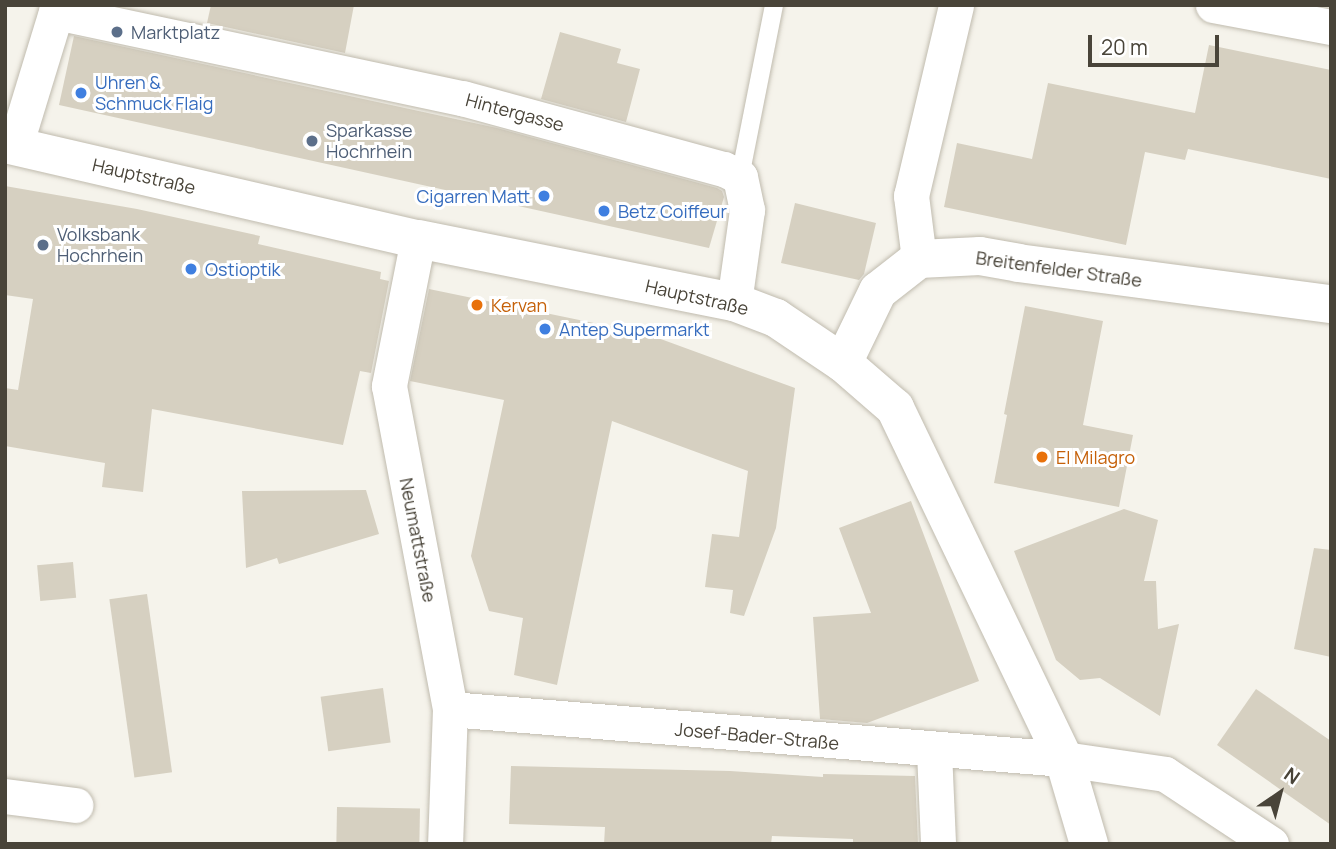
<!DOCTYPE html>
<meta charset="utf-8">
<style>
body{margin:0}
#map{position:relative;width:1336px;height:849px;overflow:hidden;background:#f5f3eb;font-family:Manrope,sans-serif}
div>[style]{position:absolute}
[style*='--x']{left:calc(var(--x)*1px);top:calc(var(--y)*1px);width:calc(var(--w)*1px);rotate:calc(var(--a)*1deg)}
.building>*{inset:0;background:#d6d0c1;transform-origin:0 0}
.roads{filter:drop-shadow(0 0 2px #c0bbae) drop-shadow(0 0 2px #c0bbae)}
.service>*{height:18px;margin:-9px;padding:0 9px;transform-origin:9px;border-radius:9px;background:#fff}
.minor>*{height:35px;margin:-17.5px;padding:0 17.5px;transform-origin:17.5px;border-radius:17.5px;background:#fff}
.tertiary>*{height:38px;margin:-19px;padding:0 19px;transform-origin:19px;border-radius:19px;background:#fff}
.dots>*{width:19px;height:19px;translate:-50% -50%;box-sizing:border-box;border:4px solid #fff;border-radius:50%}
span{translate:-50% -50%;white-space:nowrap;text-align:center;line-height:1.15;-webkit-text-stroke:6px #fff;paint-order:stroke}
.service-label{font-size:18px;color:#4e5e75}
.left{translate:0 -50%;text-align:left}
.shop-label{font-size:18px;color:#366cbe}
.right{translate:-100% -50%;text-align:right}
.street-label{font-size:18px;color:#494439}
.food-label{font-size:18px;color:#c56008}
.frame{position:absolute;inset:0;border:7px solid #494439;pointer-events:none}
.north{position:absolute;left:1245px;top:758px;width:70px;height:70px;-webkit-text-stroke:5px #fff;paint-order:stroke;rotate:35deg;font-size:19px;font-weight:700;line-height:28px;text-align:center;color:#494439}
.north::after{content:'';display:block;margin:auto;width:24px;height:32px;background:#494439;clip-path:polygon(50% 0,100% 100%,50% 72%,0 100%)}
.scale{position:absolute;left:1088px;top:35px;width:131px;height:32px;box-sizing:border-box;border:4px solid #494439;border-top:0;padding-left:9px;font-size:21px;line-height:24px;white-space:nowrap;color:#494439;-webkit-text-stroke:5px #fff;paint-order:stroke}
</style>
<div id="map">
<div class="building">
<div style="clip-path:polygon(211px 5px,354px 5px,345px 53px,207px 23px)"></div>
<div style="clip-path:polygon(560px 32px,621px 49px,617px 63px,640px 69px,626px 122px,541px 99px)"></div>
<div style="clip-path:polygon(74px 36px,497px 128px,717px 188px,722px 191px,724px 197px,709px 248px,59px 105px)"></div>
<div style="clip-path:polygon(1209px 45px,1331px 70px,1331px 179px,1188px 149px,1185px 160px,1145px 152px,1126px 245px,944px 207px,957px 143px,1032px 159px,1048px 83px,1195px 113px)"></div>
<div style="clip-path:polygon(5px 186px,137px 209px,260px 236px,258px 244px,381px 272px,380px 279px,389px 281px,371px 373px,360px 371px,343px 445px,152px 409px,143px 492px,102px 487px,105px 463px,5px 446px,5px 388px,18px 390px,33px 299px,5px 295px)"></div>
<div style="clip-path:polygon(795px 203px,876px 223px,864px 274px,859px 280px,781px 263px)"></div>
<div style="clip-path:polygon(429px 289px,647px 334px,795px 388px,776px 528px,744px 616px,730px 613px,733px 590px,705px 587px,712px 534px,739px 537px,748px 471px,612px 421px,557px 685px,514px 675px,523px 618px,489px 611px,471px 556px,504px 400px,410px 381px)"></div>
<div style="clip-path:polygon(1025px 306px,1103px 321px,1083px 425px,1133px 435px,1119px 507px,994px 483px,1007px 415px,1004px 414px)"></div>
<div style="clip-path:polygon(366px 490px,379px 534px,279px 564px,277px 558px,246px 568px,242px 491px)"></div>
<div style="clip-path:polygon(911px 501px,979px 681px,867px 723px,820px 719px,813px 617px,871px 613px,839px 528px)"></div>
<div style="clip-path:polygon(1124px 509px,1158px 520px,1144px 581px,1156px 581px,1158px 629px,1179px 624px,1160px 716px,1100px 678px,1080px 680px,1056px 660px,1014px 551px)"></div>
<div style="clip-path:polygon(1314px 548px,1331px 550px,1331px 657px,1294px 649px)"></div>
<div style="left:73px;top:562px;width:36px;height:36px;rotate:85deg"></div>
<div style="left:147px;top:594px;width:180px;height:38px;rotate:82deg"></div>
<div style="left:383px;top:688px;width:55px;height:63px;rotate:82deg"></div>
<div style="clip-path:polygon(1256px 689px,1331px 741px,1331px 825px,1217px 745px)"></div>
<div style="clip-path:polygon(511px 766px,730px 771px,823px 777px,823px 774px,915px 776px,918px 844px,853px 844px,853px 839px,772px 836px,771px 844px,604px 844px,605px 827px,509px 824px)"></div>
<div style="left:337px;top:807px;width:83px;height:37px;rotate:1deg"></div>
</div>
<div class="roads">
<div class="service">
<div style="--x:740;--y:177;--w:175;--a:-78.8"></div>
</div>
<div class="minor">
<div style="--x:1213;--y:5;--w:120;--a:10.6"></div>
<div style="--x:56;--y:12;--w:415;--a:12"></div>
<div style="--x:462;--y:98;--w:271;--a:15.2"></div>
<div style="--x:724;--y:169;--w:18;--a:27"></div>
<div style="--x:740;--y:177;--w:34;--a:78"></div>
<div style="--x:747;--y:210;--w:93;--a:98"></div>
<div style="--x:15;--y:146;--w:147;--a:-73"></div>
<div style="--x:418;--y:239;--w:150;--a:101.2"></div>
<div style="--x:389;--y:386;--w:329;--a:79.3"></div>
<div style="--x:450;--y:709;--w:135;--a:92.1"></div>
<div style="--x:919;--y:259;--w:64;--a:-97.2"></div>
<div style="--x:911;--y:196;--w:196;--a:-76.7"></div>
<div style="--x:450;--y:709;--w:616;--a:4.66"></div>
<div style="--x:1064;--y:759;--w:102;--a:8.4"></div>
<div style="--x:1165;--y:774;--w:127;--a:33.4"></div>
<div style="--x:934;--y:751;--w:93;--a:87.5"></div>
<div style="--x:5;--y:796;--w:71;--a:7.3"></div>
</div>
<div class="tertiary">
<div style="--x:5;--y:144;--w:424;--a:13"></div>
<div style="--x:418;--y:239;--w:322;--a:11.3"></div>
<div style="--x:734;--y:302;--w:45;--a:20.9"></div>
<div style="--x:776;--y:318;--w:81;--a:33.9"></div>
<div style="--x:843;--y:363;--w:69;--a:40.9"></div>
<div style="--x:895;--y:408;--w:390;--a:64.3"></div>
<div style="--x:1064;--y:759;--w:89;--a:73.6"></div>
<div style="--x:843;--y:363;--w:80;--a:-64.1"></div>
<div style="--x:878;--y:291;--w:52;--a:-38"></div>
<div style="--x:919;--y:259;--w:61;--a:-2.8"></div>
<div style="--x:980;--y:256;--w:39;--a:10"></div>
<div style="--x:1018;--y:263;--w:316;--a:7.5"></div>
</div>
</div>
<div class="dots">
<div style="left:117px;top:32px;background:#5c6f8a"></div>
<div style="left:81px;top:93px;background:#3f7fe0"></div>
<div style="left:312px;top:141px;background:#5c6f8a"></div>
<div style="left:544px;top:196px;background:#3f7fe0"></div>
<div style="left:604px;top:211px;background:#3f7fe0"></div>
<div style="left:43px;top:245px;background:#5c6f8a"></div>
<div style="left:191px;top:269px;background:#3f7fe0"></div>
<div style="left:477px;top:305px;background:#e8710a"></div>
<div style="left:545px;top:329px;background:#3f7fe0"></div>
<div style="left:1042px;top:457px;background:#e8710a"></div>
</div>
<div class="service-label">
<span class="left" style="left:131px;top:32px">Marktplatz</span>
<span class="left" style="left:326px;top:141px">Sparkasse<br>Hochrhein</span>
<span class="left" style="left:57px;top:245px">Volksbank<br>Hochrhein</span>
</div>
<div class="shop-label">
<span class="left" style="left:95px;top:93px">Uhren &amp;<br>Schmuck Flaig</span>
<span class="right" style="left:530px;top:196px">Cigarren Matt</span>
<span class="left" style="left:618px;top:211px">Betz Coiffeur</span>
<span class="left" style="left:205px;top:269px">Ostioptik</span>
<span class="left" style="left:559px;top:329px">Antep Supermarkt</span>
</div>
<div class="street-label">
<span style="left:515px;top:112px;rotate:15deg">Hintergasse</span>
<span style="left:144px;top:176px;rotate:13deg">Hauptstraße</span>
<span style="left:1059px;top:269px;rotate:8deg">Breitenfelder Straße</span>
<span style="left:697px;top:297px;rotate:13deg">Hauptstraße</span>
<span style="left:418px;top:540px;rotate:79deg">Neumattstraße</span>
<span style="left:757px;top:736px;rotate:5deg">Josef-Bader-Straße</span>
</div>
<div class="food-label">
<span class="left" style="left:491px;top:305px">Kervan</span>
<span class="left" style="left:1056px;top:457px">El Milagro</span>
</div>
<div class="frame"></div>
<div class="north">N</div>
<div class="scale">20 m</div>
</div>
